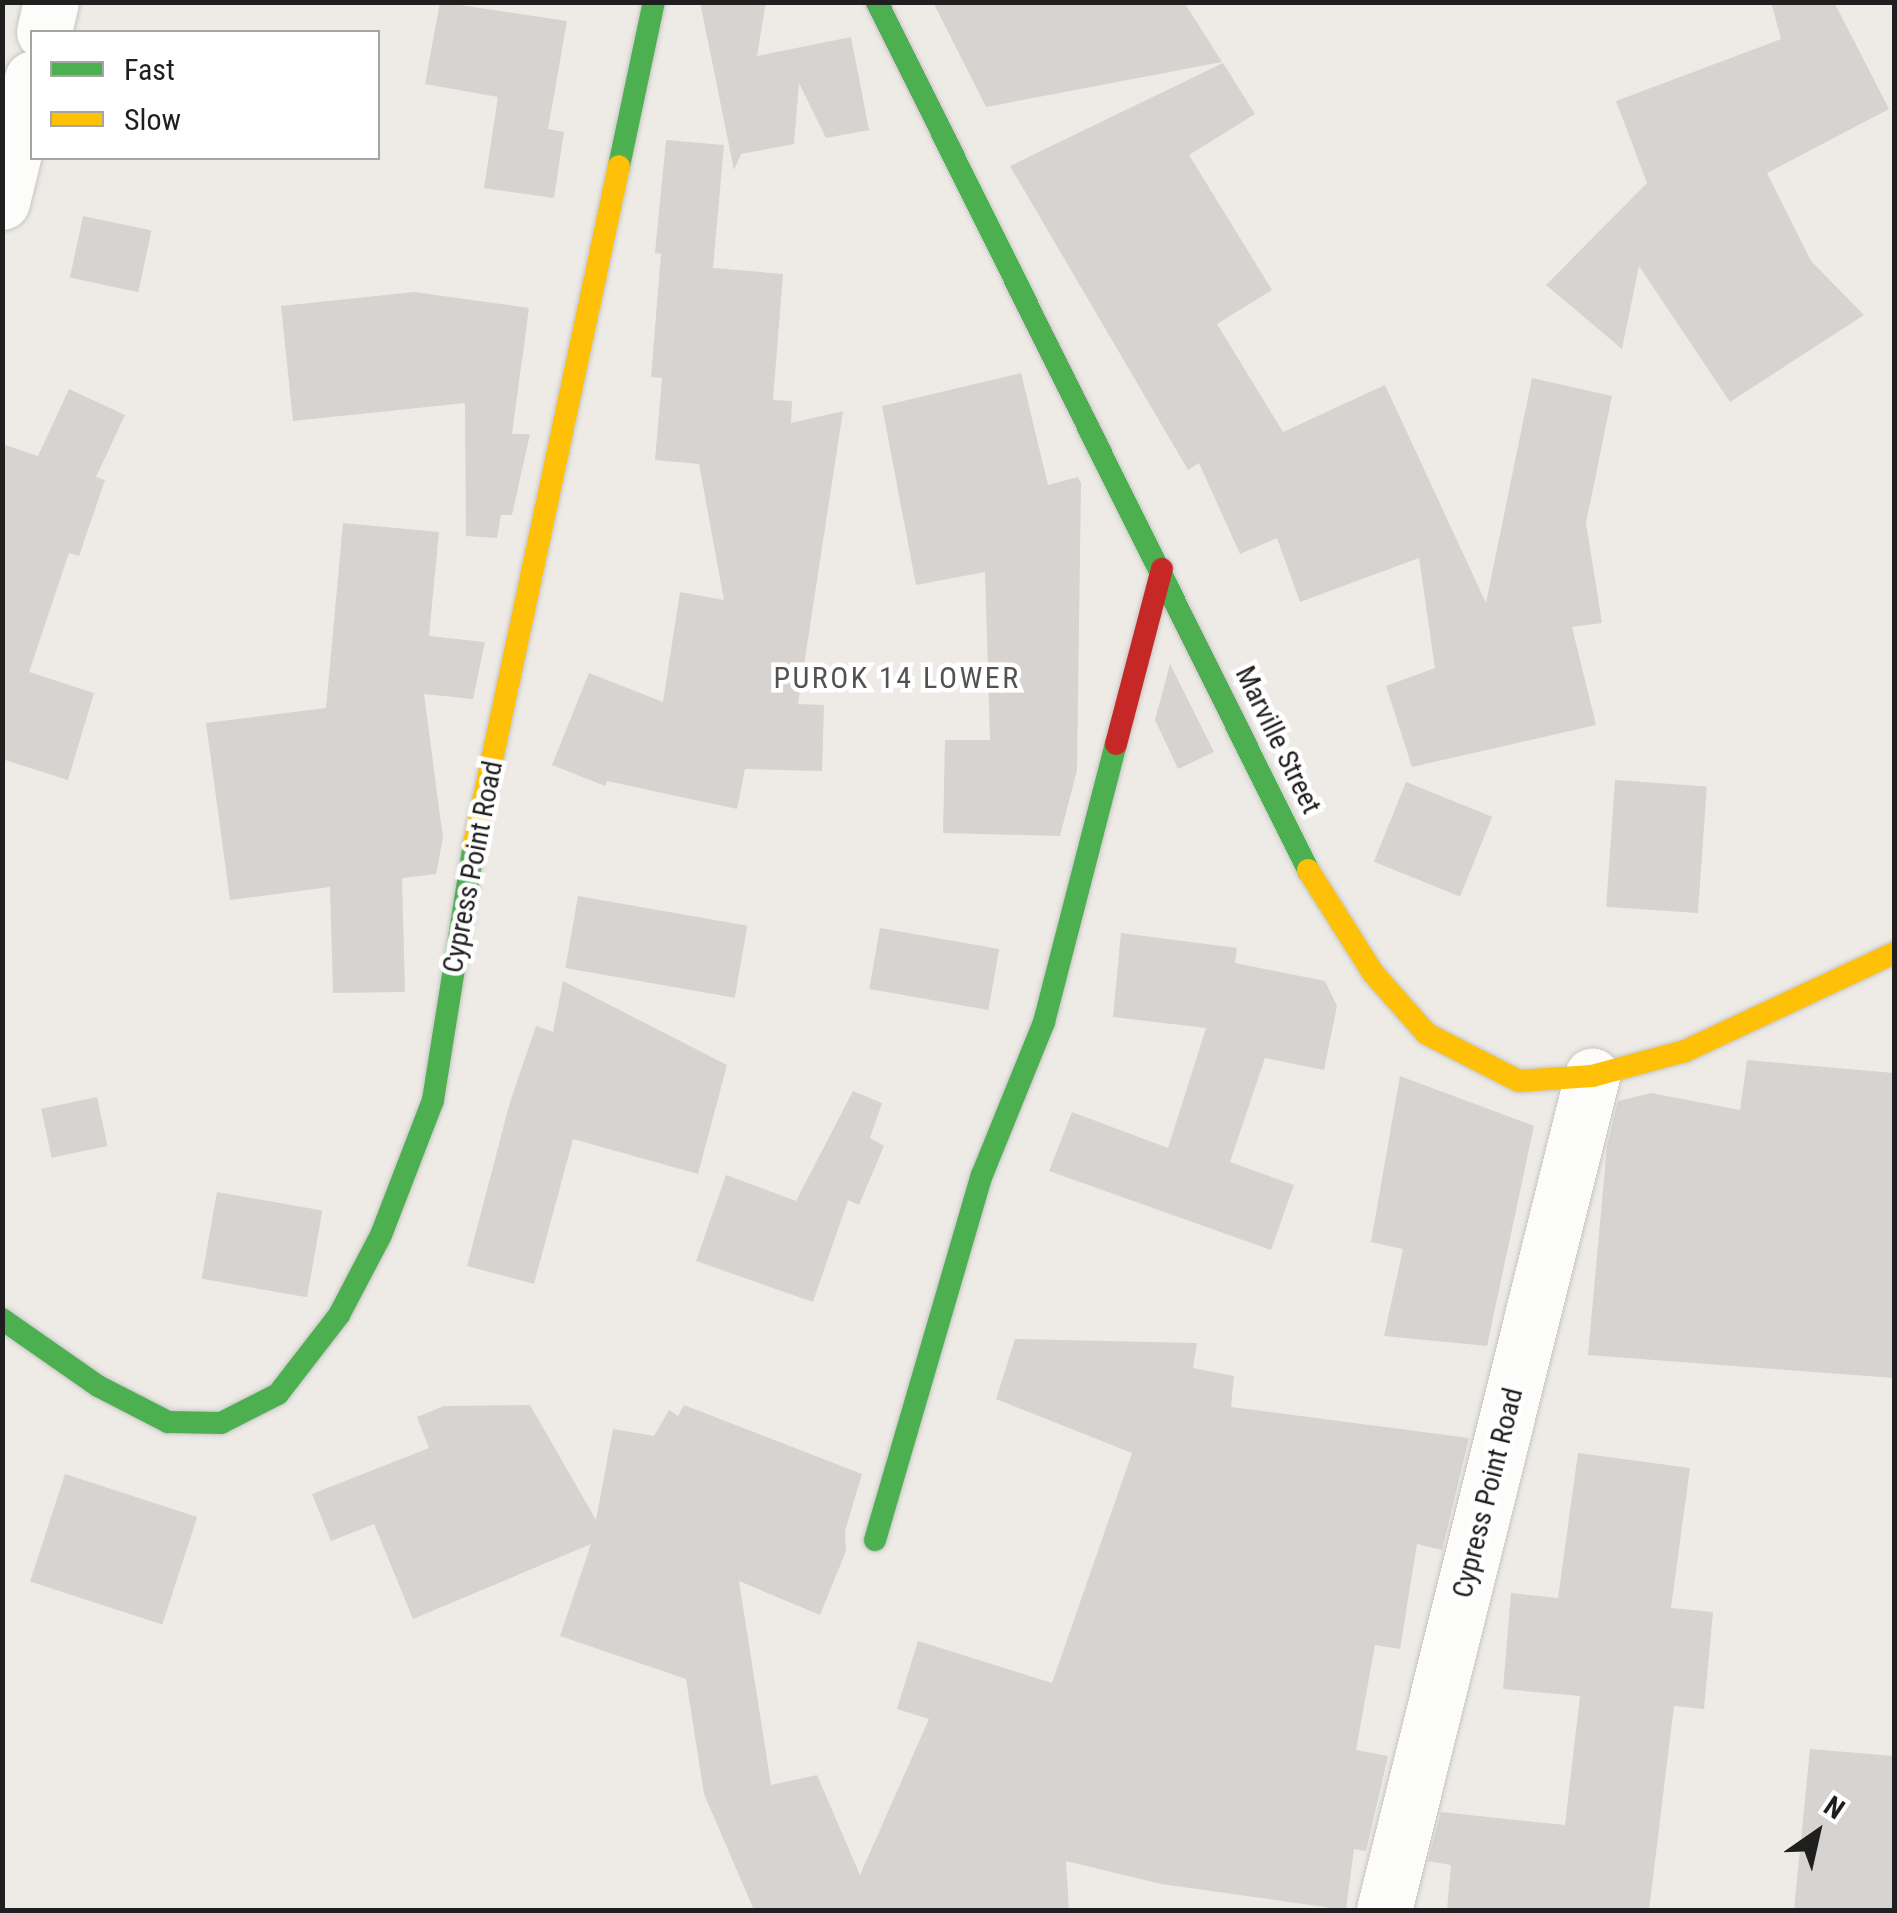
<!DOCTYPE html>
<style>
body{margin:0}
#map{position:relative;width:1897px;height:1913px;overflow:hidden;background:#eeebe7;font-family:"Roboto Condensed",sans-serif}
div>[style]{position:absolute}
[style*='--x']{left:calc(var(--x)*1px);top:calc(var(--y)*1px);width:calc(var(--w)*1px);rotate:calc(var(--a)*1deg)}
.building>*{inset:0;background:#d6d3d0;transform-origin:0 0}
.roads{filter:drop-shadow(0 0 2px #c6c5c3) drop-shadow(0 0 2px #c6c5c3)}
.street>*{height:55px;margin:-27.5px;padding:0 27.5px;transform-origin:27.5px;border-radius:27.5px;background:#fcfcfb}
.fast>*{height:22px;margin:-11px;padding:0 11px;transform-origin:11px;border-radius:11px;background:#4caf50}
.slow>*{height:22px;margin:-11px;padding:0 11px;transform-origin:11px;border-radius:11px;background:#ffc107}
.jam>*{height:22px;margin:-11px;padding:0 11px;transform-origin:11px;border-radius:11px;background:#c62828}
span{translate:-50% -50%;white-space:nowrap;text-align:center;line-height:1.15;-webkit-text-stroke:9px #fff;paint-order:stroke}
.street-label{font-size:28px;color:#1f1f1f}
.neighbourhood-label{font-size:30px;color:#525252;letter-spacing:2.5px}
.frame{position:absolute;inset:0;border:5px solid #1f1f1f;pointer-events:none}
.legend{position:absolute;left:30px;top:30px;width:350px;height:130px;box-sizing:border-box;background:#fff;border:2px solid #a5a5a5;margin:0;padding:12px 18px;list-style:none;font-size:30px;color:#1f1f1f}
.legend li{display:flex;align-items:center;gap:20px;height:50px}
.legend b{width:50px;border:2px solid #a5a5a5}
.north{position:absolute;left:1767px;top:1783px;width:100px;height:100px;-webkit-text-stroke:8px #fff;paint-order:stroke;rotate:34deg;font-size:28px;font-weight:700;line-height:40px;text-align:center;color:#1f1f1f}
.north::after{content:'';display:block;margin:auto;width:35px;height:45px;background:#1f1f1f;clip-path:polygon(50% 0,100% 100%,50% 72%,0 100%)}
</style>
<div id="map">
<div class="building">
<div style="clip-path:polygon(440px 2px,567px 21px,548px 129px,564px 132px,554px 198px,484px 188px,498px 97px,425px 84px)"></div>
<div style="clip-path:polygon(700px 2px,766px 2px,757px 56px,851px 37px,869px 130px,826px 138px,799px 83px,794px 144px,741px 154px,734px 170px)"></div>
<div style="clip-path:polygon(933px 2px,1184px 2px,1222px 62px,986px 107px)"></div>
<div style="clip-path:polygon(1771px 2px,1834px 2px,1889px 109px,1767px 173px,1811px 261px,1864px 315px,1730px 402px,1639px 266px,1622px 349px,1546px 285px,1647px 183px,1616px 101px,1781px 39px)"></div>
<div style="clip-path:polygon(1223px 63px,1255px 114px,1189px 155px,1272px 290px,1217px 324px,1283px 432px,1385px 385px,1486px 603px,1532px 378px,1612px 396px,1586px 523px,1602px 623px,1572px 627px,1596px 725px,1412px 767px,1386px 686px,1435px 668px,1419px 558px,1300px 602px,1277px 538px,1240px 554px,1199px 463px,1188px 470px,1010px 166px)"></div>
<div style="clip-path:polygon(666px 140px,724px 145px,713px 268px,783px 274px,773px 400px,792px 401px,791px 423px,843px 411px,798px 704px,824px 705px,822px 771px,745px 769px,737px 809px,607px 781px,605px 786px,552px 765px,589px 673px,663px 702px,680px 592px,724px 600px,699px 464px,655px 460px,662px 378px,651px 377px,661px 254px,655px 253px)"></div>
<div style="left:83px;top:216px;width:70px;height:63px;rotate:12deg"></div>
<div style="clip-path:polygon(414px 292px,529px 308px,512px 434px,530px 434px,512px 515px,501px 515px,497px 538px,466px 536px,465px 403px,293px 421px,281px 306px)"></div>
<div style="clip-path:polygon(1021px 373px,1048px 485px,1078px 477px,1081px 483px,1077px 770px,1060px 836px,943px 833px,945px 740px,990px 740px,985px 572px,916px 585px,882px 406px)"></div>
<div style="clip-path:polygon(69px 389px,125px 415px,96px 477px,105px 480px,79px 556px,69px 553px,29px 672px,94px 693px,68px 780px,2px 759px,2px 444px,38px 456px)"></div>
<div style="clip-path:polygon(343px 523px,439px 532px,429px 636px,485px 642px,473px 699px,424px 694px,443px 838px,436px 874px,402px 878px,405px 992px,333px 993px,330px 887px,230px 900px,206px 723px,326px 708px)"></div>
<div style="clip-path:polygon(1170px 664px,1214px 752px,1178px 769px,1155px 720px)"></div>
<div style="left:1615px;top:780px;width:92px;height:127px;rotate:4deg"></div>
<div style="left:1406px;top:782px;width:93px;height:86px;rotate:22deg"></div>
<div style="left:578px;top:896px;width:172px;height:73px;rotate:10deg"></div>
<div style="left:880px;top:928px;width:121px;height:62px;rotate:10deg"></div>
<div style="clip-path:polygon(1121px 933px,1237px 948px,1235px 963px,1325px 981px,1337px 1006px,1324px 1070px,1265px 1058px,1230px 1162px,1294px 1185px,1271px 1250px,1049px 1171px,1072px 1112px,1168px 1148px,1206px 1028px,1113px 1017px)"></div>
<div style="clip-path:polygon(563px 981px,727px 1065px,698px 1174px,573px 1139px,534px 1284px,467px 1266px,510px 1102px,536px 1026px,553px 1032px)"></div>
<div style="clip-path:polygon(1747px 1060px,1894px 1073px,1894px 1378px,1588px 1355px,1607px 1146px,1618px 1101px,1651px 1093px,1740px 1110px)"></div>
<div style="clip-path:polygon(1400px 1076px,1534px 1126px,1487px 1346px,1384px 1336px,1403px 1249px,1371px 1242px)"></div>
<div style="clip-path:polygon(853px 1091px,882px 1103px,870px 1138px,884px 1146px,859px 1205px,848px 1200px,813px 1302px,696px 1261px,726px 1175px,796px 1201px)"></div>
<div style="left:97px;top:1097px;width:50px;height:57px;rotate:78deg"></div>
<div style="left:217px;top:1192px;width:107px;height:88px;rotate:10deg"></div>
<div style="clip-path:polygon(1015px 1339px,1197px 1343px,1193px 1368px,1234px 1376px,1231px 1407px,1469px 1438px,1442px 1550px,1417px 1544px,1400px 1649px,1375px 1645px,1356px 1750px,1388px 1756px,1366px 1851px,1354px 1849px,1346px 1910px,1161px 1884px,1066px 1861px,1069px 1910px,754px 1910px,704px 1794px,686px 1679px,560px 1636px,591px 1544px,413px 1619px,374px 1524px,331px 1541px,312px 1494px,429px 1448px,417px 1417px,444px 1406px,530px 1405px,596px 1520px,613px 1429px,654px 1436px,669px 1410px,678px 1416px,684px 1405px,862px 1474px,845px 1531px,846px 1551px,820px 1615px,739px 1581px,771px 1785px,817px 1775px,860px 1875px,929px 1719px,897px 1709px,918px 1641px,1052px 1683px,1132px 1453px,996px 1399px)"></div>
<div style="clip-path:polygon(1578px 1453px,1690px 1468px,1671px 1608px,1713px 1612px,1704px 1709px,1674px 1706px,1649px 1910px,1447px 1910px,1451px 1865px,1428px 1861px,1441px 1812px,1565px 1825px,1580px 1696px,1503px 1689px,1511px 1593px,1558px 1598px)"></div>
<div style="left:65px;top:1474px;width:139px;height:113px;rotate:18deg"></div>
<div style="clip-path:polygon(1810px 1749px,1894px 1756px,1894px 1910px,1794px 1910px)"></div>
</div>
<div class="roads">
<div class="street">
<div style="--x:44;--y:32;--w:31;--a:-77"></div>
<div style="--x:2;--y:202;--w:127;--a:-76.3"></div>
<div style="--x:1384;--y:1910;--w:860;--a:-76"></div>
</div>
<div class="fast">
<div style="--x:877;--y:2;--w:969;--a:63.59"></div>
<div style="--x:619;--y:166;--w:168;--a:-78"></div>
<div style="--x:2;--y:1319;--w:117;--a:34.9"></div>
<div style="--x:98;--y:1386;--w:79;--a:27.2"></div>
<div style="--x:168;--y:1422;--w:53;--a:1.1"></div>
<div style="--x:221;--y:1423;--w:64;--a:-27"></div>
<div style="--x:278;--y:1394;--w:100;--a:-52.3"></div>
<div style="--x:339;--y:1315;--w:90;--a:-62.3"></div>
<div style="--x:381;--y:1235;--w:145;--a:-68.9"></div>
<div style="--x:433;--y:1100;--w:259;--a:-80.9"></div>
<div style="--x:875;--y:1540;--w:380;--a:-73.7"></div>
<div style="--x:982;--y:1175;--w:165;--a:-67.9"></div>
<div style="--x:1044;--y:1022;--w:287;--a:-75.5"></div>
</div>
<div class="slow">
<div style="--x:474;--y:844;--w:693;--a:-77.93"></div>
<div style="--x:1308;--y:870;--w:122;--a:57.7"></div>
<div style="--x:1373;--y:973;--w:81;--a:48.5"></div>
<div style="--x:1427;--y:1034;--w:103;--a:27.1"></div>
<div style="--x:1519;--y:1081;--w:73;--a:-3.9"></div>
<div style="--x:1592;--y:1076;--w:96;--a:-15"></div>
<div style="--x:1685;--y:1051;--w:231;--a:-25.1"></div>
</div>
<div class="jam">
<div style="--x:1116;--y:744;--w:181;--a:-75.3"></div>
</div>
</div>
<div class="street-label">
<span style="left:1278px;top:740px;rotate:64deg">Marville Street</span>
<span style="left:473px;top:867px;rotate:-79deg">Cypress Point Road</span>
<span style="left:1488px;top:1493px;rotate:-76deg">Cypress Point Road</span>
</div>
<div class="neighbourhood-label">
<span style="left:897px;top:678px">PUROK 14 LOWER</span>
</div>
<div class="frame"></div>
<ul class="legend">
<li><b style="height:12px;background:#4caf50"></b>Fast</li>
<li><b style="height:12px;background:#ffc107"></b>Slow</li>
</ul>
<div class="north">N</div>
</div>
